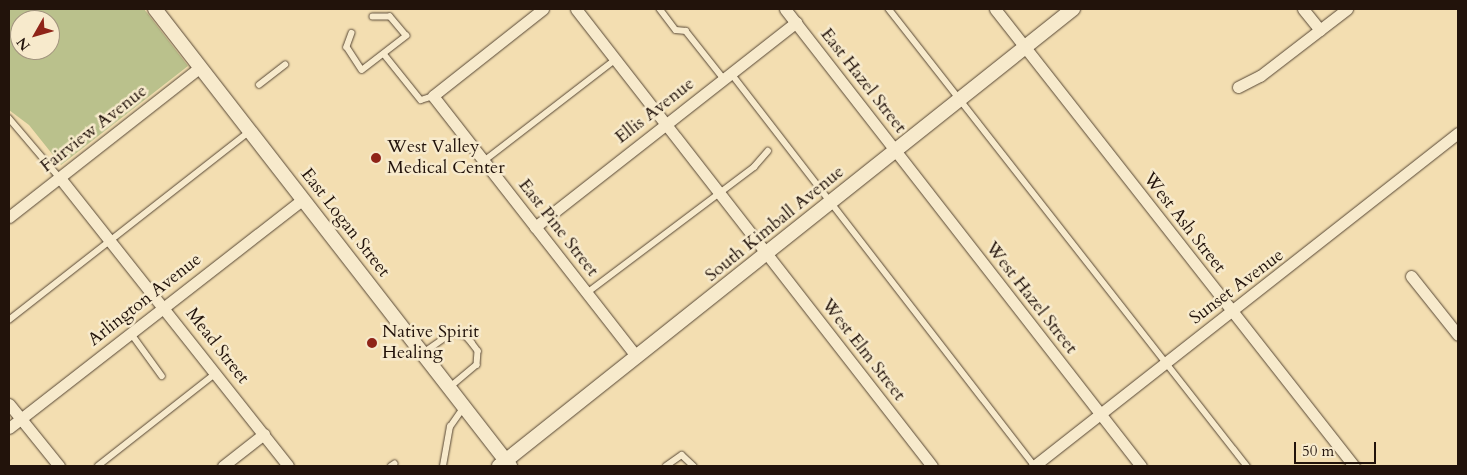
<!DOCTYPE html>
<style>
body{margin:0}
#map{position:relative;width:1467px;height:475px;overflow:hidden;background:#f3deb1;font-family:Cardo,serif}
div>[style]{position:absolute}
[style*='--x']{left:calc(var(--x)*1px);top:calc(var(--y)*1px);width:calc(var(--w)*1px);rotate:calc(var(--a)*1deg)}
.green>*{inset:0;background:#bac18c}
.roads{filter:drop-shadow(0 0 1px #564634) drop-shadow(0 0 1px #564634)}
.service>*{height:5.5px;margin:-2.75px;padding:0 2.75px;transform-origin:2.75px;border-radius:2.75px;background:#f7eacc}
.minor>*{height:11px;margin:-5.5px;padding:0 5.5px;transform-origin:5.5px;border-radius:5.5px;background:#f7eacc}
.tertiary>*{height:14px;margin:-7px;padding:0 7px;transform-origin:7px;border-radius:7px;background:#f7eacc}
.dots>*{width:14px;height:14px;translate:-50% -50%;box-sizing:border-box;border:2px solid #f7eacc;border-radius:50%}
span{translate:-50% -50%;white-space:nowrap;text-align:center;line-height:1.15;-webkit-text-stroke:5px #f7eacc;paint-order:stroke}
.street-label{font-size:18px;color:#22130b}
.poi-label{font-size:18px;color:#22130b}
.left{translate:0 -50%;text-align:left}
.frame{position:absolute;inset:0;border:10px solid #22130b;pointer-events:none}
.north{position:absolute;left:10px;top:10px;width:50px;height:50px;box-sizing:border-box;background:#f7eacc;border:1px solid #a2947f;border-radius:50%;rotate:232deg;font-size:14px;font-weight:700;line-height:20px;text-align:center;color:#22130b}
.north::after{content:'';display:block;margin:auto;width:18px;height:22px;background:#8f2418;clip-path:polygon(50% 0,100% 100%,50% 72%,0 100%)}
.scale{position:absolute;left:1294px;top:442px;width:82px;height:22px;box-sizing:border-box;border:2px solid #22130b;border-top:0;padding-left:6px;font-size:15px;line-height:18px;white-space:nowrap;color:#22130b;-webkit-text-stroke:4px #f7eacc;paint-order:stroke}
</style>
<div id="map">
<div class="green">
<div style="clip-path:polygon(evenodd,9px 9px,144px 9px,188px 66px,61px 165px,29px 125px,9px 110px,9px 9px,20px 20px,50px 20px,50px 50px,20px 50px,20px 20px)"></div>
</div>
<div class="roads">
<div class="service">
<div style="--x:660;--y:9;--w:26;--a:53"></div>
<div style="--x:676;--y:30;--w:10;--a:6"></div>
<div style="--x:686;--y:31;--w:61;--a:51.6"></div>
<div style="--x:889;--y:9;--w:581;--a:51.93"></div>
<div style="--x:352;--y:33;--w:15;--a:110"></div>
<div style="--x:347;--y:47;--w:27;--a:57"></div>
<div style="--x:362;--y:70;--w:56;--a:-37.7"></div>
<div style="--x:406;--y:36;--w:25;--a:-130"></div>
<div style="--x:390;--y:17;--w:17;--a:180"></div>
<div style="--x:384;--y:54;--w:59;--a:51.2"></div>
<div style="--x:421;--y:100;--w:13;--a:-18"></div>
<div style="--x:731;--y:73;--w:497;--a:52.3"></div>
<div style="--x:259;--y:85;--w:33;--a:-38"></div>
<div style="--x:9;--y:118;--w:79;--a:49.6"></div>
<div style="--x:484;--y:161;--w:167;--a:-37.7"></div>
<div style="--x:587;--y:293;--w:209;--a:-37"></div>
<div style="--x:754;--y:167;--w:21;--a:-49"></div>
<div style="--x:9;--y:320;--w:306;--a:-38.1"></div>
<div style="--x:131;--y:333;--w:53;--a:54.2"></div>
<div style="--x:423;--y:353;--w:35;--a:-35"></div>
<div style="--x:452;--y:333;--w:14;--a:12"></div>
<div style="--x:466;--y:336;--w:9;--a:49"></div>
<div style="--x:472;--y:343;--w:10;--a:53"></div>
<div style="--x:478;--y:351;--w:14;--a:94"></div>
<div style="--x:477;--y:365;--w:35;--a:140"></div>
<div style="--x:98;--y:466;--w:150;--a:-38.2"></div>
<div style="--x:391;--y:466;--w:4;--a:-34"></div>
<div style="--x:443;--y:466;--w:40;--a:-80"></div>
<div style="--x:450;--y:427;--w:24;--a:-55"></div>
<div style="--x:666;--y:466;--w:19;--a:-35"></div>
<div style="--x:682;--y:455;--w:16;--a:43"></div>
</div>
<div class="minor">
<div style="--x:543;--y:9;--w:140;--a:141.7"></div>
<div style="--x:433;--y:96;--w:331;--a:52"></div>
<div style="--x:576;--y:9;--w:579;--a:52.08"></div>
<div style="--x:785;--y:9;--w:579;--a:52.08"></div>
<div style="--x:995;--y:9;--w:581;--a:51.85"></div>
<div style="--x:1303;--y:9;--w:27;--a:51"></div>
<div style="--x:1238;--y:87;--w:25;--a:-27"></div>
<div style="--x:1260;--y:76;--w:110;--a:-37.6"></div>
<div style="--x:60;--y:178;--w:367;--a:51.6"></div>
<div style="--x:9;--y:217;--w:243;--a:-38.1"></div>
<div style="--x:535;--y:227;--w:332;--a:-38.1"></div>
<div style="--x:1411;--y:276;--w:75;--a:51.5"></div>
<div style="--x:9;--y:404;--w:80;--a:51.1"></div>
<div style="--x:9;--y:428;--w:373;--a:-37.9"></div>
<div style="--x:223;--y:466;--w:52;--a:-38"></div>
<div style="--x:1034;--y:466;--w:539;--a:-38.15"></div>
</div>
<div class="tertiary">
<div style="--x:155;--y:9;--w:579;--a:52.16"></div>
<div style="--x:499;--y:466;--w:734;--a:-38.53"></div>
</div>
</div>
<div class="dots">
<div style="left:376px;top:158px;background:#8f2418"></div>
<div style="left:372px;top:343px;background:#8f2418"></div>
</div>
<div class="street-label">
<span style="left:863px;top:81px;rotate:52deg">East Hazel Street</span>
<span style="left:655px;top:111px;rotate:-38deg">Ellis Avenue</span>
<span style="left:94px;top:129px;rotate:-38deg">Fairview Avenue</span>
<span style="left:345px;top:223px;rotate:52deg">East Logan Street</span>
<span style="left:1184px;top:223px;rotate:52deg">West Ash Street</span>
<span style="left:775px;top:224px;rotate:-39deg">South Kimball Avenue</span>
<span style="left:558px;top:228px;rotate:52deg">East Pine Street</span>
<span style="left:1237px;top:287px;rotate:-37deg">Sunset Avenue</span>
<span style="left:1031px;top:298px;rotate:52deg">West Hazel Street</span>
<span style="left:145px;top:300px;rotate:-38deg">Arlington Avenue</span>
<span style="left:217px;top:346px;rotate:52deg">Mead Street</span>
<span style="left:863px;top:350px;rotate:52deg">West Elm Street</span>
</div>
<div class="poi-label">
<span class="left" style="left:387px;top:158px">West Valley<br>Medical Center</span>
<span class="left" style="left:382px;top:343px">Native Spirit<br>Healing</span>
</div>
<div class="frame"></div>
<div class="north">N</div>
<div class="scale">50 m</div>
</div>
